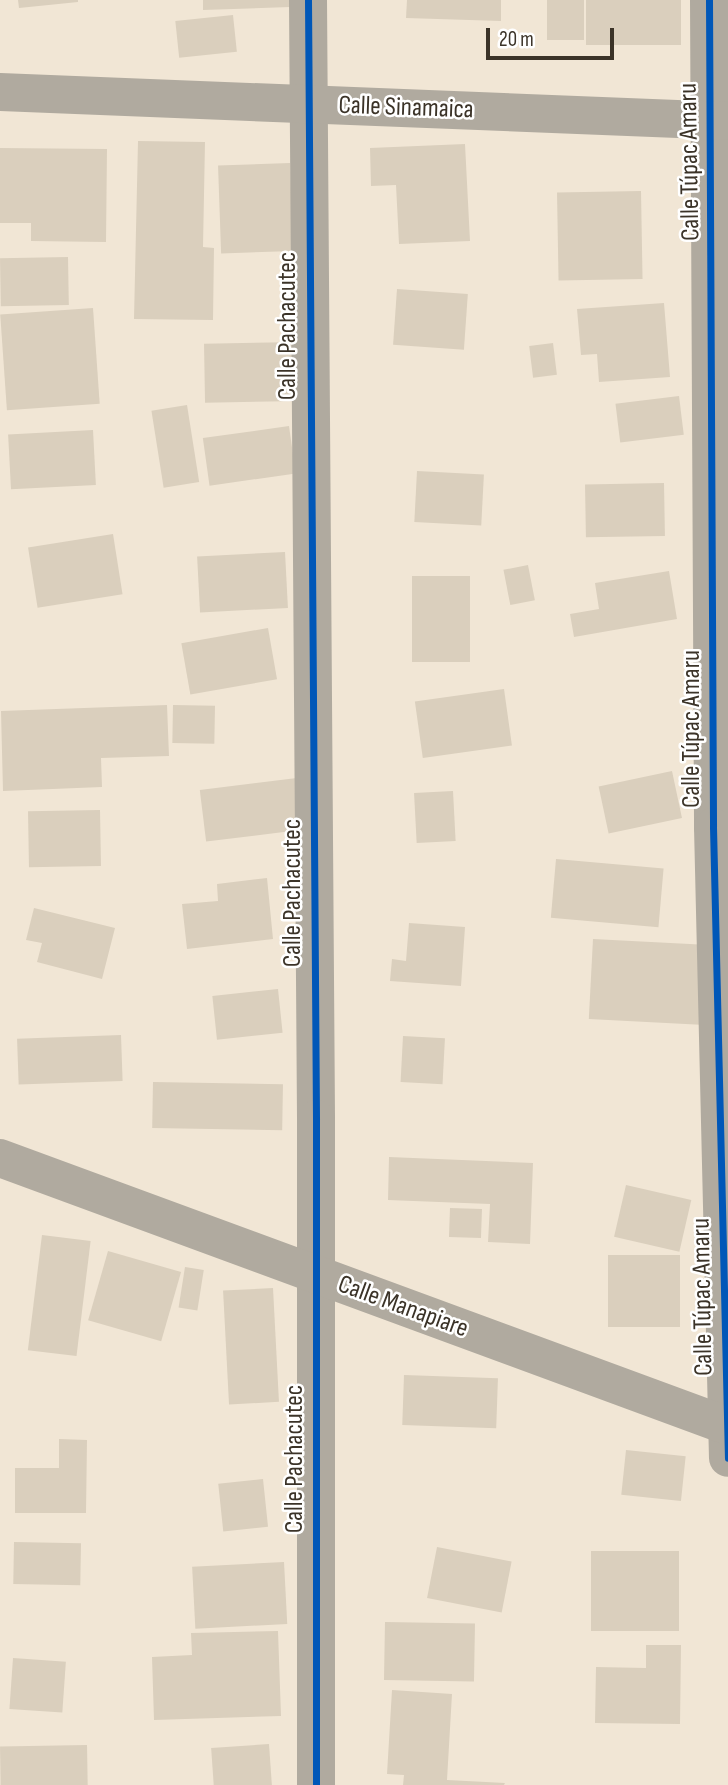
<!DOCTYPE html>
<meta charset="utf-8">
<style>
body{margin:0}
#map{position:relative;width:728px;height:1785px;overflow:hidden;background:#f1e6d5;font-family:"Sofia Sans Condensed",sans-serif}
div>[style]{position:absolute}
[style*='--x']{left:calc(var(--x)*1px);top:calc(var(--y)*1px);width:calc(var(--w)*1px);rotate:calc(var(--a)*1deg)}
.building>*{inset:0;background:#dacfbd;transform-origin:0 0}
.minor>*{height:38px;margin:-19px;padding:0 19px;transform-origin:19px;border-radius:19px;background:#b0aa9f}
.cycleway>*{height:7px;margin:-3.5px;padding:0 3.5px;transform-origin:3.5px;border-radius:3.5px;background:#0057b8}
span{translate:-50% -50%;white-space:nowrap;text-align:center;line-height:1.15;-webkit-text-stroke:5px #fff;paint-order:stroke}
.street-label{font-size:26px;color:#3b3328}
.scale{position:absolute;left:486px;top:28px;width:128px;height:32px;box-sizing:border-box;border:4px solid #3b3328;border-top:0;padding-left:9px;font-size:21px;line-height:24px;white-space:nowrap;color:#3b3328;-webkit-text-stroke:5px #fff;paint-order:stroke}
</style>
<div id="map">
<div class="building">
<div style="clip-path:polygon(18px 0,78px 0,78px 2px,19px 8px)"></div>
<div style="clip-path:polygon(203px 0,289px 0,290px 7px,203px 10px)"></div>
<div style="clip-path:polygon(407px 0,501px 0,501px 21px,406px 18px)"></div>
<div style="left:547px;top:0;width:37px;height:40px"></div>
<div style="left:586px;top:0;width:95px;height:45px"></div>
<div style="left:233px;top:15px;width:37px;height:58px;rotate:84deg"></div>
<div style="clip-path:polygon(138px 141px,205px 142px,203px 247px,214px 248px,213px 320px,134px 319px)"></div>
<div style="clip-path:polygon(465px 144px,470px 241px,399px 244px,396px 185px,371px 186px,370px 148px)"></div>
<div style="clip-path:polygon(0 148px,107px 149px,106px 242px,31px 241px,31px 223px,0 223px)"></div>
<div style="left:290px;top:163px;width:88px;height:72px;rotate:88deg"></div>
<div style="left:641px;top:191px;width:88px;height:84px;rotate:89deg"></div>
<div style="left:68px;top:257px;width:48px;height:68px;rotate:89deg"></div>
<div style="left:397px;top:289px;width:71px;height:56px;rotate:4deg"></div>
<div style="clip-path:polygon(664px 303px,670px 377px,599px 382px,597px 354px,581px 355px,577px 309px)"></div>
<div style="left:93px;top:308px;width:96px;height:93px;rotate:86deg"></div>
<div style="left:300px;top:342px;width:59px;height:96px;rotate:89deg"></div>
<div style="left:553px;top:343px;width:32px;height:24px;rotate:83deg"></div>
<div style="left:679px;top:396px;width:39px;height:64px;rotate:83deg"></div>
<div style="left:187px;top:405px;width:78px;height:36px;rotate:81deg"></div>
<div style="left:289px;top:426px;width:48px;height:87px;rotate:82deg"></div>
<div style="left:93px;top:430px;width:55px;height:85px;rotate:87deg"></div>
<div style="left:417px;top:471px;width:67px;height:51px;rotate:3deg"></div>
<div style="left:664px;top:483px;width:53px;height:79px;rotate:89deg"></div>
<div style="left:113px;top:534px;width:61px;height:86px;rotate:81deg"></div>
<div style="left:285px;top:552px;width:56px;height:88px;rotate:87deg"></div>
<div style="left:528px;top:565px;width:36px;height:25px;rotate:79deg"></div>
<div style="clip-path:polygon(669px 571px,677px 619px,574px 637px,570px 614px,599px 609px,595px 583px)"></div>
<div style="left:412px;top:576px;width:58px;height:86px"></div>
<div style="left:268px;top:628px;width:52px;height:88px;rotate:80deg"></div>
<div style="left:504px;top:689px;width:57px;height:90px;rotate:82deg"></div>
<div style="clip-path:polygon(167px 705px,169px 756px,101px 758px,102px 787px,3px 791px,1px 711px)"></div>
<div style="left:173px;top:705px;width:42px;height:38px;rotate:1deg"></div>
<div style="left:672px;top:771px;width:48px;height:75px;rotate:78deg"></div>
<div style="left:305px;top:777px;width:52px;height:106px;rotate:83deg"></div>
<div style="left:453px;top:791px;width:50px;height:39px;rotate:87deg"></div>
<div style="left:100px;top:810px;width:56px;height:72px;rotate:89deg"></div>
<div style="left:556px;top:859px;width:108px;height:59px;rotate:5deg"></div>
<div style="clip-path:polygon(267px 878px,273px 939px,187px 949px,182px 904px,218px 901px,217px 884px)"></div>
<div style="clip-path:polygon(34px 908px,115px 928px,102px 979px,37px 962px,42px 943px,26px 940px)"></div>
<div style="clip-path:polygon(409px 923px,465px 927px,461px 986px,390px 981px,392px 959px,406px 961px)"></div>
<div style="left:593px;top:939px;width:121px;height:80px;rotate:3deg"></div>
<div style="left:278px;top:989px;width:44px;height:66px;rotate:84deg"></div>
<div style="left:121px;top:1035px;width:46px;height:104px;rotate:88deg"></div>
<div style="left:403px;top:1036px;width:42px;height:46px;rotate:3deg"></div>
<div style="left:153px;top:1082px;width:130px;height:46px;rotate:1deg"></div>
<div style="clip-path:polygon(389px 1157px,533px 1163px,530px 1244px,488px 1242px,490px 1204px,388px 1200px)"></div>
<div style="left:626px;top:1185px;width:67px;height:53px;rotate:13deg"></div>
<div style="left:450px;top:1208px;width:32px;height:29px;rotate:2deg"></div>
<div style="left:42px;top:1235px;width:49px;height:116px;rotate:7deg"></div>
<div style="left:108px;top:1251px;width:76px;height:72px;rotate:16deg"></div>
<div style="left:608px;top:1255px;width:72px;height:72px"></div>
<div style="left:185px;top:1267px;width:19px;height:41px;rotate:9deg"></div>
<div style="left:273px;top:1288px;width:114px;height:50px;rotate:87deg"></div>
<div style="left:404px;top:1375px;width:94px;height:50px;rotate:2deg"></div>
<div style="clip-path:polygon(59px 1439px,87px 1440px,86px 1513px,15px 1513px,15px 1468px,59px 1468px)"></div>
<div style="left:626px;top:1450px;width:60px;height:45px;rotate:6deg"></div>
<div style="left:263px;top:1479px;width:48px;height:45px;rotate:84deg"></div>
<div style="left:14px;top:1542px;width:67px;height:42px;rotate:1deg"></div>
<div style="left:437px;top:1547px;width:76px;height:52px;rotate:11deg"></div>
<div style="left:679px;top:1551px;width:80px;height:88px;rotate:90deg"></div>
<div style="left:284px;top:1562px;width:62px;height:92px;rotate:87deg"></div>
<div style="left:385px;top:1622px;width:90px;height:58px;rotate:1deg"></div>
<div style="clip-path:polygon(278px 1631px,281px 1716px,154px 1720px,152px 1657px,192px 1655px,191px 1633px)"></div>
<div style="clip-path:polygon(646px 1645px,681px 1645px,680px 1724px,595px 1723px,596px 1667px,646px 1668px)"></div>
<div style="left:13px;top:1658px;width:53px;height:51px;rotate:4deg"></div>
<div style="clip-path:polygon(392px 1690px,452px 1694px,447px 1780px,505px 1783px,504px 1785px,403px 1785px,404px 1775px,387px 1774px)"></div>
<div style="left:269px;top:1744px;width:41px;height:58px;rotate:86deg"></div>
<div style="left:87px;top:1745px;width:40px;height:87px;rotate:89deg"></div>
</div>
<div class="minor">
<div style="--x:308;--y:0;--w:1119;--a:89.59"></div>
<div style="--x:316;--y:1119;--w:666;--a:90"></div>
<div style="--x:709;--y:0;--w:827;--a:89.72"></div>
<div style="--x:713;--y:827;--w:631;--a:88.64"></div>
<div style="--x:0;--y:92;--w:729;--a:2.28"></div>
<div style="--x:0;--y:1158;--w:776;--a:20.21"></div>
</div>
<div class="cycleway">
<div style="--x:308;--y:0;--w:1119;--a:89.59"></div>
<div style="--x:316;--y:1119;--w:666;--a:90"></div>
<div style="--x:709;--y:0;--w:827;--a:89.72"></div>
<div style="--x:713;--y:827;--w:631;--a:88.64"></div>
</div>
<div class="street-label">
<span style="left:406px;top:108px;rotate:2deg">Calle Sinamaica</span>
<span style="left:690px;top:162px;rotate:-91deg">Calle Túpac Amaru</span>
<span style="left:288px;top:326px;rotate:-90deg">Calle Pachacutec</span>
<span style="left:692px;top:729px;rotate:-90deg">Calle Túpac Amaru</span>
<span style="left:293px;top:893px;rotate:-90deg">Calle Pachacutec</span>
<span style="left:703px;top:1297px;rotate:-91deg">Calle Túpac Amaru</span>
<span style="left:403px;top:1307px;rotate:20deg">Calle Manapiare</span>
<span style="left:295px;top:1459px;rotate:-90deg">Calle Pachacutec</span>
</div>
<div class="scale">20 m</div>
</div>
